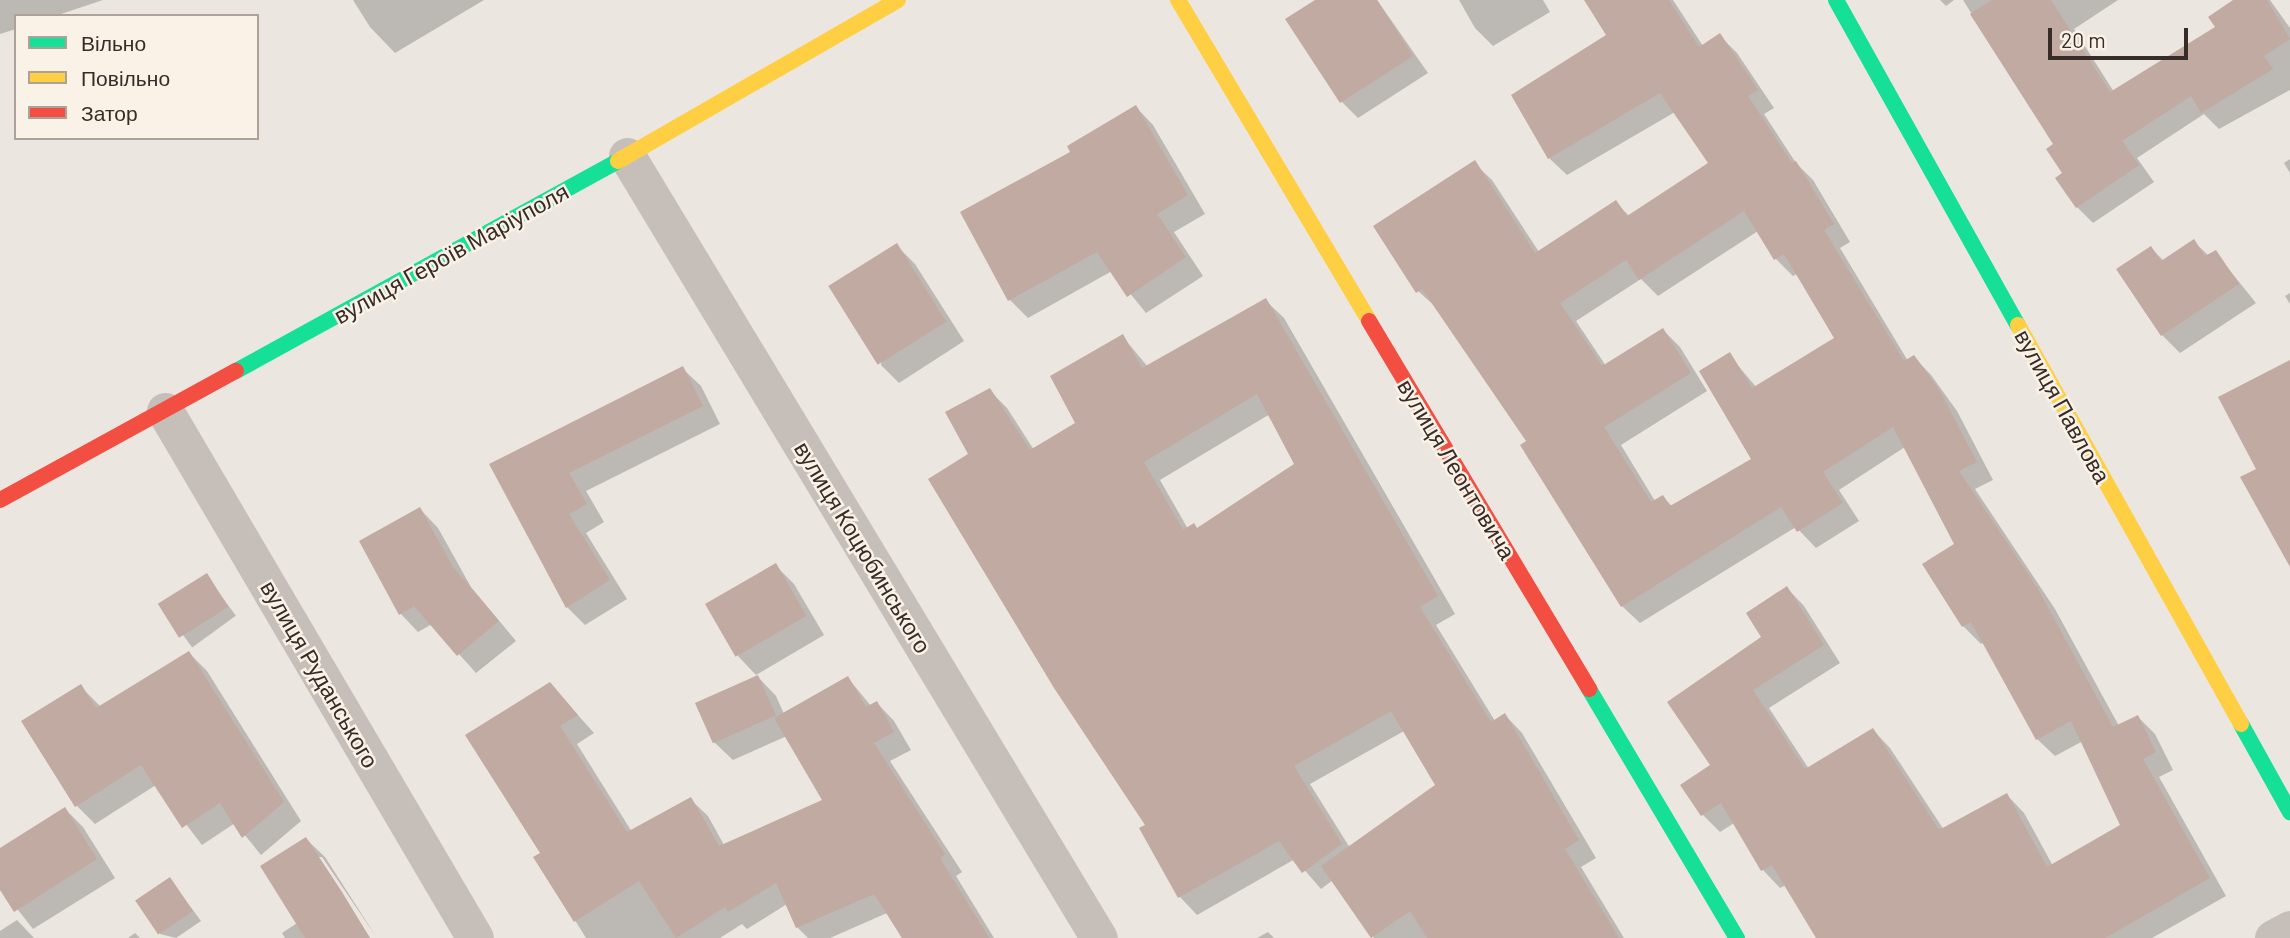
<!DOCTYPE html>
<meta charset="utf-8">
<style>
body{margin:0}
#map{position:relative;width:2290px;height:938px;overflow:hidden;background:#ece6e0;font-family:Barlow,sans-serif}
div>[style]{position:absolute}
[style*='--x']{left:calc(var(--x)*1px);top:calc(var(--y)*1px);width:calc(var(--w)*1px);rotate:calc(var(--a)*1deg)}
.shadow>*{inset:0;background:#0003;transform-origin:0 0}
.building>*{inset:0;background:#c1aaa1;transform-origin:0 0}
.street>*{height:37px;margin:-18.5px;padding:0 18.5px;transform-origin:18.5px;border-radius:18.5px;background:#c6bfb9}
.fast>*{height:16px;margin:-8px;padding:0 8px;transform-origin:8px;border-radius:8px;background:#16e098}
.slow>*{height:16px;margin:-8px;padding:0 8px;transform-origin:8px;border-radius:8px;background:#ffcf43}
.jam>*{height:16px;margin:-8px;padding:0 8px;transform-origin:8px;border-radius:8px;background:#f24e42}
span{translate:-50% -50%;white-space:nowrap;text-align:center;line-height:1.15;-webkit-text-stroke:5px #faf1e7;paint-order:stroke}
.street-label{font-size:23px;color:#372c27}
.legend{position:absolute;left:14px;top:14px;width:245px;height:126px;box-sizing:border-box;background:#faf1e7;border:2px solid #aca29a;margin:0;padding:9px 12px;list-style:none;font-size:21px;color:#372c27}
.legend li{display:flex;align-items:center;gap:14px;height:35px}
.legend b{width:35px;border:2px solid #aca29a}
.scale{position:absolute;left:2048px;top:28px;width:140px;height:32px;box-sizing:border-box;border:4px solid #372c27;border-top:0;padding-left:9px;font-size:21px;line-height:24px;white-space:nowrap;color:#372c27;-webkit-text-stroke:5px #faf1e7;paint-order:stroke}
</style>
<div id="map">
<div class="shadow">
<div style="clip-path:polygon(0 0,103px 0,55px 16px,16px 16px,16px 29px,0 34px)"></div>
<div style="clip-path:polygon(353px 0,484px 0,395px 53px,370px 27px)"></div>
<div style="clip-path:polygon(1318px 0,1377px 0,1428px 73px,1358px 118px,1342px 102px)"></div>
<div style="clip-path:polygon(1459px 0,1543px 0,1550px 12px,1493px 46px,1475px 28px)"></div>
<div style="clip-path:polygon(evenodd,1586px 0,1673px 0,1703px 46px,1719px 35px,1737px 53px,1774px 108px,1764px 114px,1796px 163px,1813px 180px,1850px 242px,1840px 248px,1908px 361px,1914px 357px,1931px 375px,1957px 411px,1993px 480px,1975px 489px,2055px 609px,2119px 726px,2138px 717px,2155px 734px,2173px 770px,2159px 777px,2226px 896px,2152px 938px,1818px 938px,1786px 885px,1780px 888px,1763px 870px,1734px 823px,1720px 832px,1703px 815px,1683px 786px,1712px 765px,1787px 588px,1804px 606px,1840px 663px,1769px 708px,1809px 769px,1873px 730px,1890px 748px,1944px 830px,2007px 795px,2024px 813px,2053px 866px,2123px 826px,2083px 741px,2055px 756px,2037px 739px,1984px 642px,1981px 644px,1963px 626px,1957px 545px,1905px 447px,1839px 490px,1859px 521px,1816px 548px,1796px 527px,1640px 623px,1622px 606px,1528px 442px,1437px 308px,1418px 291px,1474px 163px,1492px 180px,1539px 252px,1616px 202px,1629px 216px,1710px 164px,1675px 112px,1567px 175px,1549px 158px,1609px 36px,1586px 0,1758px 231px,1776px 259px,1793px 276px,1797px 274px,1836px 339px,1757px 388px,1729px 355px,1754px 459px,1673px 507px,1663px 497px,1655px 501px,1621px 445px,1707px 391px,1680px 347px,1663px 330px,1606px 366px,1576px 321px,1641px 279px,1658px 296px,1758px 231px)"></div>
<div style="clip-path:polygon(1940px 0,1954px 0,1946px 6px)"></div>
<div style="clip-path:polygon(1963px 0,2118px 0,2074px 29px,2114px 92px,2217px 27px,2237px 0,2270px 0,2290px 28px,2290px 90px,2219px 129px,2204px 114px,2137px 158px,2154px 182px,2093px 223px,2077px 207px,2055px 145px)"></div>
<div style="clip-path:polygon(1136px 107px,1153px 125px,1205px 214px,1174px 232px,1203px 276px,1146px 313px,1112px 271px,1028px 318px,1010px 300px)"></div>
<div style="clip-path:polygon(2290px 159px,2290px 173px,2284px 163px)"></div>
<div style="clip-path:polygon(2194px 242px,2209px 256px,2215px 252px,2256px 303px,2180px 353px,2162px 335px,2151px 248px,2164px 261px)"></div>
<div style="clip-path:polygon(897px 246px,915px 264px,964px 341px,899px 383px,881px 365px)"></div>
<div style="clip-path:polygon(2290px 293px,2290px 304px,2285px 296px)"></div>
<div style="clip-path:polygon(evenodd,1266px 301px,1284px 318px,1455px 614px,1436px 625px,1495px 721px,1505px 715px,1522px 733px,1596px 858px,1581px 867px,1624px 938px,1374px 938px,1333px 880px,1321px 889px,1295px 859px,1197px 915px,1180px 897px,1141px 829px,1148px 826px,970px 455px,989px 390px,1007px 408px,1034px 450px,1078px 424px,1123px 337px,1148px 367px,1266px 301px,1270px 414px,1297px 465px,1197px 529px,1188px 529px,1160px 480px,1270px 414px,1266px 301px,1404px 731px,1437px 786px,1350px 848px,1310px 784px,1404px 731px)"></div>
<div style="clip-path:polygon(682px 368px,701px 386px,720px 424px,586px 491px,604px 522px,586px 533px,627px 599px,585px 625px,567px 607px,491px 464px)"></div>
<div style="clip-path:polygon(420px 509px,438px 528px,471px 587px,516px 641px,476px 673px,432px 624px,418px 632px,400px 613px)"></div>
<div style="clip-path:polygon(776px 566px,794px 584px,824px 635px,756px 675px,738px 656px)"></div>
<div style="left:207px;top:576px;width:49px;height:54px;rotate:54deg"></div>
<div style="clip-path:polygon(189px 653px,207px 671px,301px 821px,261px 855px,235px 823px,202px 845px,156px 785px,95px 824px,77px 806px,80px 686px,101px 707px)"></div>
<div style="clip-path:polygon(758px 677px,776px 696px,784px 714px,848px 678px,871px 706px,877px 703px,894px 721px,911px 750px,890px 761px,962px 872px,956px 876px,994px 938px,902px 938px,887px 913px,830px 938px,808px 938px,797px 927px,787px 904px,747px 929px,742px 924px,720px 938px,586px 938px,536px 857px,542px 853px,550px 684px,594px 733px,577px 744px,632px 832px,690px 799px,708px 816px,724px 845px,824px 801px,787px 736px,733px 760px,714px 742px)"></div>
<div style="clip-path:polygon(65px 809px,83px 827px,115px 878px,33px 929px,0 887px,0 850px)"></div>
<div style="clip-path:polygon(306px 839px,325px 857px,377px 938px,322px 857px,318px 857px,370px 938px,285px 938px,282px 933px,297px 923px)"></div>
<div style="clip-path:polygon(170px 879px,201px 921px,176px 938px,160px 934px)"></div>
<div style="clip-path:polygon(17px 920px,34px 938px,0 938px,0 931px)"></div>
<div style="clip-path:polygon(1268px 932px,1274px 938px,1257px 938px)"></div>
<div style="clip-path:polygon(135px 933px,140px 938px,128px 938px)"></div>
</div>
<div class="building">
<div style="clip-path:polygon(1315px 0,1377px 0,1413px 56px,1340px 103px,1285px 19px)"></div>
<div style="clip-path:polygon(evenodd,1584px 0,1669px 0,1699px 47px,1720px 33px,1758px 90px,1748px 96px,1792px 163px,1796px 161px,1834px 224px,1824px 230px,1904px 361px,1914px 355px,1940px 391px,1977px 462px,1959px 471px,2038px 589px,2113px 727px,2138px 715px,2156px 752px,2143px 759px,2210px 878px,2105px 938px,1816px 938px,1772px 865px,1761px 871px,1721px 803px,1701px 816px,1680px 785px,1710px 765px,1667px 702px,1761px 637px,1746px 613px,1787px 586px,1824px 645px,1753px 690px,1805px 769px,1873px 728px,1939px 830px,2007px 793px,2047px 867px,2120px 825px,2071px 721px,2036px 740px,1971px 622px,1962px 627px,1922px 564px,1954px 544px,1893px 427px,1823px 472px,1843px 503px,1797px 532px,1781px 507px,1621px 607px,1520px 445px,1526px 441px,1422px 289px,1416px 293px,1373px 226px,1475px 160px,1535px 253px,1616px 200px,1627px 216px,1708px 163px,1660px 93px,1548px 159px,1511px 95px,1606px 35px,1584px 0,1744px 211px,1774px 260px,1784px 254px,1834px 338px,1752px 388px,1730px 352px,1699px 371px,1751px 459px,1670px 506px,1663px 495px,1651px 502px,1604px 427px,1691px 373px,1663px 328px,1602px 366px,1560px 303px,1626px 260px,1639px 280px,1744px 211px)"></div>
<div style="clip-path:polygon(1992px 0,2051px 0,2110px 92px,2215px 27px,2208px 17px,2233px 0,2267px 0,2290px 39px,2264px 56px,2273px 69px,2201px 113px,2191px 96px,2122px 141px,2139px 165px,2076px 208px,2055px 178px,2062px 173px,2046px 149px,2053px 144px,1970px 14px)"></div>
<div style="clip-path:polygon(1136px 105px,1188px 195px,1157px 214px,1186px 257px,1127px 297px,1097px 252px,1008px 301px,960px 212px,1070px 152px,1067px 146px)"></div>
<div style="clip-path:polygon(2194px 239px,2205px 256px,2216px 250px,2239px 284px,2161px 336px,2116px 269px,2151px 246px,2161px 261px)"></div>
<div style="left:897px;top:243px;width:93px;height:81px;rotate:58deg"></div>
<div style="clip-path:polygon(evenodd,1266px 298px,1438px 596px,1420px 607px,1491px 722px,1505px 713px,1579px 840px,1565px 849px,1619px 938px,1427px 938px,1410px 911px,1371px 938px,1321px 866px,1435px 785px,1391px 711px,1294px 766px,1342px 844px,1302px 873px,1279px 841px,1178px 898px,1139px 828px,1145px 825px,1054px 688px,928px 479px,968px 454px,945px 412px,990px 388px,1030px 450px,1075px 423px,1050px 376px,1123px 334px,1142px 368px,1266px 298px,1257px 394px,1294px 464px,1197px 528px,1194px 523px,1183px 530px,1144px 462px,1257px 394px)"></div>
<div style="clip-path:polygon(2290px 360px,2290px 567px,2240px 477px,2256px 469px,2218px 397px)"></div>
<div style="clip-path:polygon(683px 366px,703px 406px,569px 473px,587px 504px,569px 514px,610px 580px,566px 608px,489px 464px)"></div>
<div style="clip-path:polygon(420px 507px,453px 567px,499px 621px,457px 656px,414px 606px,399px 615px,359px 541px)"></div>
<div style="left:776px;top:563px;width:61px;height:82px;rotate:60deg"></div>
<div style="left:207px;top:573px;width:40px;height:58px;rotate:58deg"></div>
<div style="clip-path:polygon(189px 651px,284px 802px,242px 838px,220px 803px,182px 828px,141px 765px,75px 807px,21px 721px,81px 684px,96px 708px)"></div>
<div style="left:758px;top:675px;width:44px;height:69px;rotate:66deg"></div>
<div style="clip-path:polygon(848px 676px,866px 707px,877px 701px,894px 732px,874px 743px,945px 854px,940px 858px,989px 938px,902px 938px,874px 894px,796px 928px,776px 883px,728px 912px,725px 907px,676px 938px,639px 881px,574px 922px,533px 857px,540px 853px,465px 735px,550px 682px,578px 715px,560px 726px,627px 832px,691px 797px,719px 846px,822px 800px,774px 718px)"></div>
<div style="clip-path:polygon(65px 807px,97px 859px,14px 912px,0 890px,0 848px)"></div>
<div style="clip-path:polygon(306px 837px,342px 892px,370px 938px,305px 938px,260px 866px)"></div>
<div style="left:170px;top:877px;width:41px;height:42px;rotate:56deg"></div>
</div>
<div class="street">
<div style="--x:627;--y:156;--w:913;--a:58.89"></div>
<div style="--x:165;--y:411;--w:611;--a:59.53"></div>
<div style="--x:2273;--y:938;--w:19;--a:-28"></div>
</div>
<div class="fast">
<div style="--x:1836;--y:0;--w:372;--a:60.8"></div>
<div style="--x:236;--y:371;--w:436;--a:-28.8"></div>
<div style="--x:1589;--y:689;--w:290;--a:59.3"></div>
<div style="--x:2241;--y:724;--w:101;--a:60.9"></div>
</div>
<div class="slow">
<div style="--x:1178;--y:0;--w:374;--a:59.2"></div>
<div style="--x:618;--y:161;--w:323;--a:-29.9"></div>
<div style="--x:2018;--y:325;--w:457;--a:60.8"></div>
</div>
<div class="jam">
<div style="--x:1369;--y:321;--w:429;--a:59.1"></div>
<div style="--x:0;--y:500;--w:269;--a:-28.7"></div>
</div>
<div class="street-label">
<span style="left:451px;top:253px;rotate:-29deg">вулиця Героїв Маріуполя</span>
<span style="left:2063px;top:406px;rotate:61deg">вулиця Павлова</span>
<span style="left:1457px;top:469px;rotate:59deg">вулиця Леонтовича</span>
<span style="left:863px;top:547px;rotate:59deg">вулиця Коцюбинського</span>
<span style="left:320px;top:674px;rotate:60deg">вулиця Руданського</span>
</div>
<ul class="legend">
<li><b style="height:9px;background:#16e098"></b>Вільно</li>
<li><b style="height:9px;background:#ffcf43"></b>Повільно</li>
<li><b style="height:9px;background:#f24e42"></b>Затор</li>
</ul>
<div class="scale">20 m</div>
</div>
